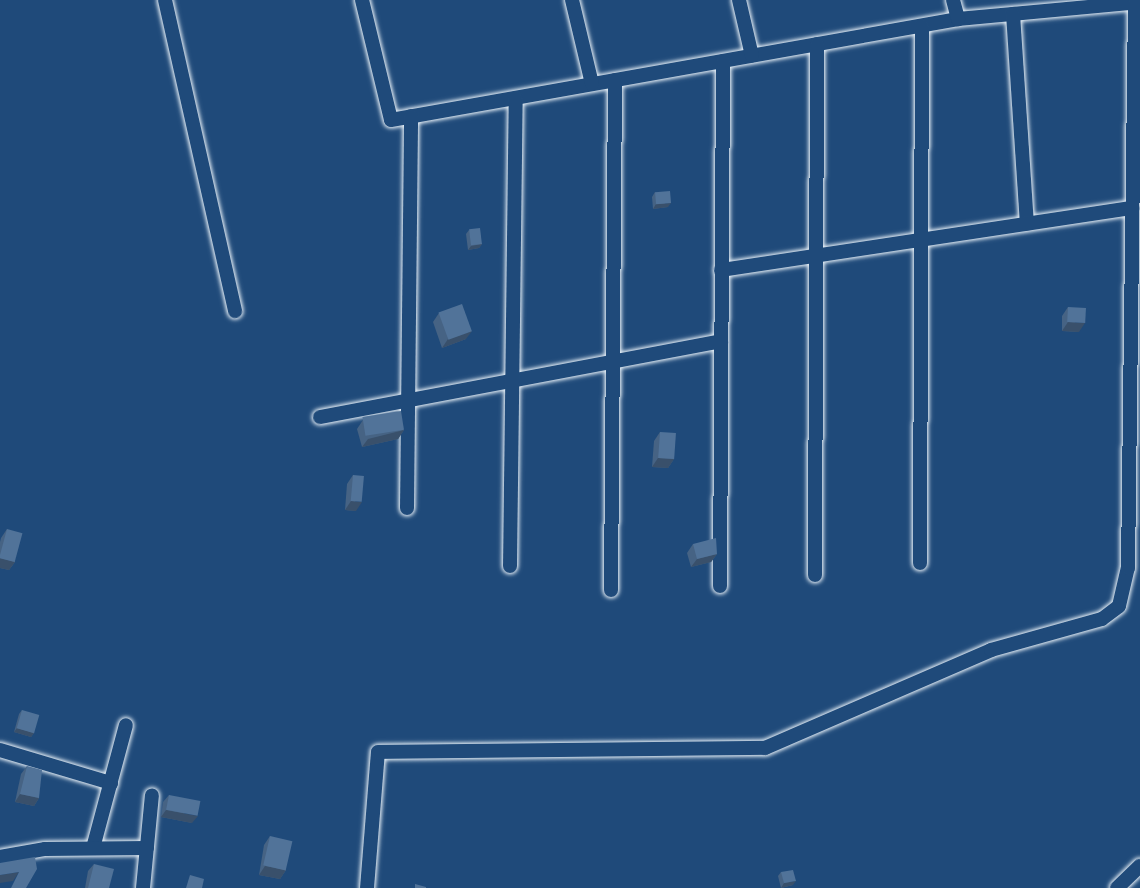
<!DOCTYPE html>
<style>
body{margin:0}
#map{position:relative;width:1140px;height:888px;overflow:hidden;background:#1f4a7a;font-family:"Balsamiq Sans",sans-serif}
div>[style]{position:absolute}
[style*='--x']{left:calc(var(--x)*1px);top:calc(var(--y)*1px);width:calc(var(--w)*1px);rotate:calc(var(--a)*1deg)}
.roads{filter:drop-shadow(0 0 2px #e8f1f8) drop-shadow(0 0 2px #e8f1f8)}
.minor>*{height:14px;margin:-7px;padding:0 7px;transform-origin:7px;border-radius:7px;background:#1f4a7a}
.wall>*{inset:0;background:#466384}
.shaded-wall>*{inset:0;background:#39506b}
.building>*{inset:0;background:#517399;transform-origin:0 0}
span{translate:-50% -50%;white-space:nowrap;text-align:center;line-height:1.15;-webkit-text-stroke:5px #1f4a7a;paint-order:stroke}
</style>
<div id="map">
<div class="roads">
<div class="minor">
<div style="--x:165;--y:0;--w:319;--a:77.3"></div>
<div style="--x:362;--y:0;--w:123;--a:76.4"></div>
<div style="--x:391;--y:120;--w:576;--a:-10.1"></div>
<div style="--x:958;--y:19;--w:183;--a:-5.3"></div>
<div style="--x:572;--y:0;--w:86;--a:76.6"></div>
<div style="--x:739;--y:0;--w:57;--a:76.9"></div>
<div style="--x:953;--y:0;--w:20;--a:75"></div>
<div style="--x:1013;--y:14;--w:210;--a:86.2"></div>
<div style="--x:721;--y:270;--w:416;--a:-8.6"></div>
<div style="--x:320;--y:417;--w:408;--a:-10.7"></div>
<div style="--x:407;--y:508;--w:392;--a:-89.4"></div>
<div style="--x:920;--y:563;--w:537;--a:-89.79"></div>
<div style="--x:510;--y:566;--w:468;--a:-89.3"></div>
<div style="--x:815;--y:575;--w:531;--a:-89.78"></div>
<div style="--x:720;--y:586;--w:525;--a:-89.67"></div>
<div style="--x:611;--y:590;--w:510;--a:-89.55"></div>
<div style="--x:0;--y:750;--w:116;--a:16.6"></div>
<div style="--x:93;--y:848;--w:127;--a:-75"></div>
<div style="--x:0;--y:857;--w:46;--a:-10.1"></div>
<div style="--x:45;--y:849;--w:102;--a:-0.6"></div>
<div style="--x:143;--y:888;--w:93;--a:-84.5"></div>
<div style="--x:367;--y:888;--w:136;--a:-85.4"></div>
<div style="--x:378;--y:752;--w:387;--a:-0.6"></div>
<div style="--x:765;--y:748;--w:246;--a:-23.4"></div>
<div style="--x:991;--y:650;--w:115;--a:-15.6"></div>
<div style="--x:1102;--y:619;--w:21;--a:-37"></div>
<div style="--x:1119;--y:606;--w:39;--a:-77"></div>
<div style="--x:1128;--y:568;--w:565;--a:-89.29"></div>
<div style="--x:1117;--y:888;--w:32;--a:-44"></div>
</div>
</div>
<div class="wall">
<div style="clip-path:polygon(655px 192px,668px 207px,653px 209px,652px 197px)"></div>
<div style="clip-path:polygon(469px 230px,482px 244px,479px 248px,468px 250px,466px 234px)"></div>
<div style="clip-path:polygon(1068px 307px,1079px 332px,1062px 331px,1062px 316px)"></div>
<div style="clip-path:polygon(439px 313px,466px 339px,442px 348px,433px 322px)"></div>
<div style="clip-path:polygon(363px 420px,404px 430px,398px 439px,362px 447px,357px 429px)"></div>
<div style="clip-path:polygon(660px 432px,674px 459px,668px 468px,652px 467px,654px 441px)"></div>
<div style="clip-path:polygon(353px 475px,356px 511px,345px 510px,347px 484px)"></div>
<div style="clip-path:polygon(7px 529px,15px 562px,9px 570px,0 568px,0 542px,1px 538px)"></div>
<div style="clip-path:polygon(693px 544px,717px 554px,711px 562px,691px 567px,687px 553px)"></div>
<div style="clip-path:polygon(22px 710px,34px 733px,31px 737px,14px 732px,19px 714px)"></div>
<div style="clip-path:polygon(27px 766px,39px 798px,34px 806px,15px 802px,21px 774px)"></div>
<div style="clip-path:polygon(169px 795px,192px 823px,161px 817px,163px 802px)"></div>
<div style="clip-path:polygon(270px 836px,286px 870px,280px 879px,259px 875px,264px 845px)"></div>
<div style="clip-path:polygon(94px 864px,109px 888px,85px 888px,88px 871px)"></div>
<div style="clip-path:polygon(781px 872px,793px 885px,781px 888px,778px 876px)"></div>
</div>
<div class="shaded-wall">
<div style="clip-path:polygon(671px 203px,668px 207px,653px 209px,656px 204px)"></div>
<div style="clip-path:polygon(482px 244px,479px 248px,468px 250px,471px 246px)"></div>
<div style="clip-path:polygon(1068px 322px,1085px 323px,1079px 332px,1062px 331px)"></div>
<div style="clip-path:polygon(472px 331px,466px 339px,442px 348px,448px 339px)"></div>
<div style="clip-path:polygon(404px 430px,398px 439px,362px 447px,368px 439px)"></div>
<div style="clip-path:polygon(658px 458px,674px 459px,668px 468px,652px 467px)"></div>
<div style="clip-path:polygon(351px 501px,362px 502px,356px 511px,345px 510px)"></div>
<div style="clip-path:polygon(717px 554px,711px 562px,691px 567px,697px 559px)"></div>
<div style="clip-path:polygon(0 558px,15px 562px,9px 570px,0 568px)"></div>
<div style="clip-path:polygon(17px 728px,34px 733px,31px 737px,14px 732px)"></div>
<div style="clip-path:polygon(20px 794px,39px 798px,34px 806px,15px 802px)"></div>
<div style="clip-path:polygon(166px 810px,198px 816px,192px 823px,161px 817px)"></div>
<div style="clip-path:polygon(265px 866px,286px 870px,280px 879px,259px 875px)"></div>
<div style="clip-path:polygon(19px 872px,13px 881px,0 883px,0 875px)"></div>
<div style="clip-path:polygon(796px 881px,793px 885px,781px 888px,784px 883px)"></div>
</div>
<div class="building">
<div style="left:670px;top:191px;width:12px;height:15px;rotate:85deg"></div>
<div style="left:480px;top:228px;width:16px;height:11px;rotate:83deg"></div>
<div style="left:462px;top:304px;width:29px;height:25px;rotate:70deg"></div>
<div style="left:1068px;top:307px;width:18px;height:15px;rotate:3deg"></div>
<div style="left:401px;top:411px;width:19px;height:39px;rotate:81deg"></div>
<div style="left:660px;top:432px;width:16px;height:26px;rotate:4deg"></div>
<div style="left:353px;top:475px;width:11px;height:26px;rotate:5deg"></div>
<div style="left:7px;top:529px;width:16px;height:30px;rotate:15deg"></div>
<div style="clip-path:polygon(716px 538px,717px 554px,697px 559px,693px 544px)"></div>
<div style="left:22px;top:710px;width:18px;height:19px;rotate:16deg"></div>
<div style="clip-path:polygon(27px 766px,42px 770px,39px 798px,20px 794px)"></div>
<div style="left:169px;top:795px;width:32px;height:15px;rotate:11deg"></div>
<div style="left:270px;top:836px;width:23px;height:30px;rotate:13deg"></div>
<div style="clip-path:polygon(35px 857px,37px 869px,26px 888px,11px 888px,19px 872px,0 875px,0 863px)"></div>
<div style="clip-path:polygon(94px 864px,114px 869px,109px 888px,88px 888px)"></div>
<div style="clip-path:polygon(793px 870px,796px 881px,784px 883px,781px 872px)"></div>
<div style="clip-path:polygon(190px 875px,204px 879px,202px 888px,186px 888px)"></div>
<div style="clip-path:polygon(415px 884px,426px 887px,426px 888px,415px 888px)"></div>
</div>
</div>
